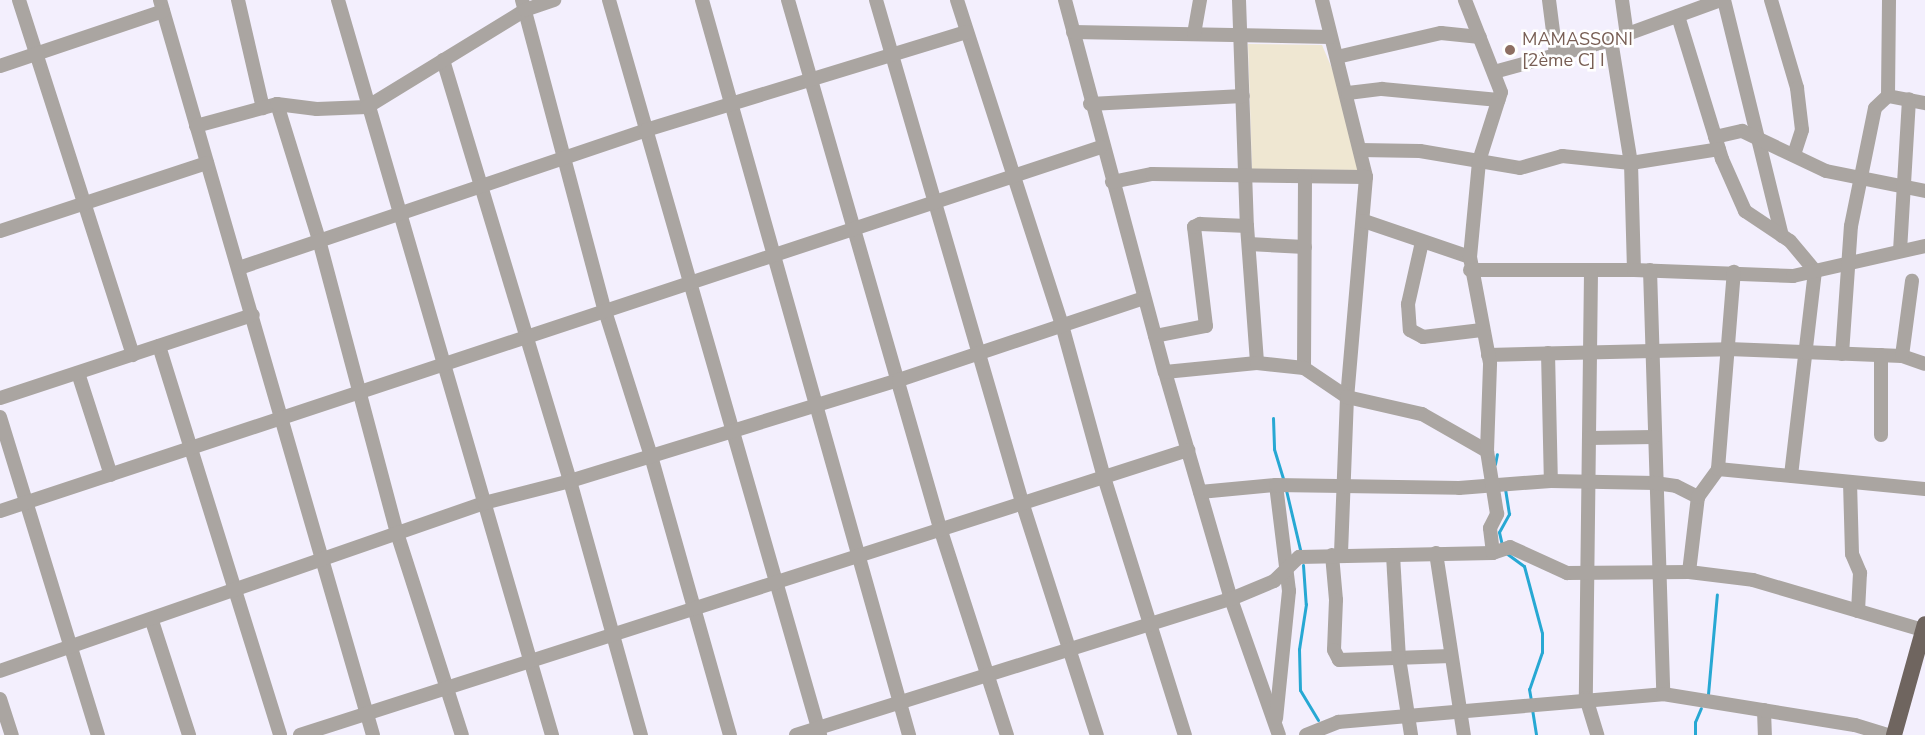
<!DOCTYPE html>
<meta charset="utf-8">
<style>
body{margin:0}
#map{position:relative;width:1925px;height:735px;overflow:hidden;background:#f3effd;font-family:"Nunito Sans",sans-serif}
div>[style]{position:absolute}
[style*='--x']{left:calc(var(--x)*1px);top:calc(var(--y)*1px);width:calc(var(--w)*1px);rotate:calc(var(--a)*1deg)}
.commercial>*{inset:0;background:#efe7d2}
.stream>*{height:3px;margin:-1.5px;padding:0 1.5px;transform-origin:1.5px;border-radius:1.5px;background:#27a8d3}
.minor>*{height:14px;margin:-7px;padding:0 7px;transform-origin:7px;border-radius:7px;background:#aaa5a1}
.major>*{height:16px;margin:-8px;padding:0 8px;transform-origin:8px;border-radius:8px;background:#6f655f}
.dots>*{width:16px;height:16px;translate:-50% -50%;box-sizing:border-box;border:3px solid #fff;border-radius:50%}
span{translate:-50% -50%;white-space:nowrap;text-align:center;line-height:1.15;-webkit-text-stroke:5px #fff;paint-order:stroke}
.education-label{font-size:18px;color:#785e54}
.left{translate:0 -50%;text-align:left}
</style>
<div id="map">
<div class="commercial">
<div style="clip-path:polygon(1248px 44px,1322px 45px,1345px 99px,1361px 170px,1252px 169px)"></div>
</div>
<div class="stream">
<div style="--x:1273;--y:418;--w:31;--a:88"></div>
<div style="--x:1274;--y:449;--w:34;--a:73"></div>
<div style="--x:1495;--y:464;--w:10;--a:-79"></div>
<div style="--x:1286;--y:490;--w:61;--a:76.7"></div>
<div style="--x:1502;--y:545;--w:13;--a:-103"></div>
<div style="--x:1499;--y:532;--w:21;--a:-61"></div>
<div style="--x:1509;--y:514;--w:25;--a:-99"></div>
<div style="--x:1506;--y:553;--w:22;--a:36"></div>
<div style="--x:1524;--y:566;--w:69;--a:75"></div>
<div style="--x:1542;--y:633;--w:19;--a:90"></div>
<div style="--x:1542;--y:652;--w:39;--a:109"></div>
<div style="--x:1529;--y:689;--w:11;--a:80"></div>
<div style="--x:1303;--y:565;--w:39;--a:86"></div>
<div style="--x:1306;--y:604;--w:46;--a:98.8"></div>
<div style="--x:1299;--y:649;--w:41;--a:88.6"></div>
<div style="--x:1300;--y:690;--w:35;--a:59"></div>
<div style="--x:1708;--y:694;--w:100;--a:-84.9"></div>
<div style="--x:1532;--y:709;--w:26;--a:81"></div>
<div style="--x:1695;--y:735;--w:13;--a:-90"></div>
<div style="--x:1695;--y:722;--w:15;--a:-67"></div>
</div>
<div class="minor">
<div style="--x:19;--y:0;--w:373;--a:72.2"></div>
<div style="--x:160;--y:0;--w:765;--a:73.84"></div>
<div style="--x:238;--y:0;--w:111;--a:77"></div>
<div style="--x:338;--y:0;--w:766;--a:73.77"></div>
<div style="--x:522;--y:0;--w:322;--a:75.1"></div>
<div style="--x:605;--y:311;--w:152;--a:72.4"></div>
<div style="--x:651;--y:456;--w:290;--a:74.2"></div>
<div style="--x:609;--y:0;--w:765;--a:73.98"></div>
<div style="--x:702;--y:0;--w:764;--a:74.27"></div>
<div style="--x:788;--y:0;--w:549;--a:73.94"></div>
<div style="--x:940;--y:528;--w:218;--a:72.1"></div>
<div style="--x:876;--y:0;--w:523;--a:73.78"></div>
<div style="--x:1022;--y:502;--w:245;--a:72.2"></div>
<div style="--x:957;--y:0;--w:342;--a:72.1"></div>
<div style="--x:1062;--y:325;--w:155;--a:74.6"></div>
<div style="--x:1103;--y:474;--w:274;--a:72.6"></div>
<div style="--x:1065;--y:0;--w:385;--a:75"></div>
<div style="--x:1165;--y:372;--w:236;--a:73.8"></div>
<div style="--x:1231;--y:599;--w:144;--a:70.6"></div>
<div style="--x:1239;--y:0;--w:226;--a:88"></div>
<div style="--x:1247;--y:226;--w:137;--a:85.8"></div>
<div style="--x:1322;--y:0;--w:182;--a:76"></div>
<div style="--x:1366;--y:177;--w:221;--a:94.9"></div>
<div style="--x:1347;--y:397;--w:156;--a:92.2"></div>
<div style="--x:1549;--y:0;--w:55;--a:82.7"></div>
<div style="--x:1622;--y:0;--w:34;--a:82"></div>
<div style="--x:1724;--y:0;--w:243;--a:76.2"></div>
<div style="--x:1771;--y:0;--w:92;--a:73.5"></div>
<div style="--x:1797;--y:88;--w:42;--a:83.2"></div>
<div style="--x:1802;--y:130;--w:25;--a:108"></div>
<div style="--x:1678;--y:16;--w:150;--a:72.9"></div>
<div style="--x:1722;--y:159;--w:57;--a:66.1"></div>
<div style="--x:1745;--y:211;--w:54;--a:33.7"></div>
<div style="--x:1790;--y:241;--w:39;--a:50"></div>
<div style="--x:1815;--y:271;--w:206;--a:96.7"></div>
<div style="--x:1073;--y:32;--w:257;--a:1.1"></div>
<div style="--x:1194;--y:34;--w:35;--a:-80"></div>
<div style="--x:1611;--y:40;--w:125;--a:80.8"></div>
<div style="--x:1631;--y:163;--w:107;--a:88.4"></div>
<div style="--x:1337;--y:57;--w:107;--a:-13"></div>
<div style="--x:1441;--y:33;--w:39;--a:6"></div>
<div style="--x:443;--y:60;--w:440;--a:73.2"></div>
<div style="--x:570;--y:481;--w:264;--a:74.4"></div>
<div style="--x:0;--y:66;--w:172;--a:-18.6"></div>
<div style="--x:1494;--y:72;--w:121;--a:-15.3"></div>
<div style="--x:1611;--y:40;--w:117;--a:-20"></div>
<div style="--x:1348;--y:93;--w:34;--a:-7"></div>
<div style="--x:1382;--y:89;--w:117;--a:5.4"></div>
<div style="--x:1888;--y:96;--w:38;--a:11"></div>
<div style="--x:277;--y:104;--w:142;--a:72.8"></div>
<div style="--x:319;--y:240;--w:303;--a:75.1"></div>
<div style="--x:397;--y:533;--w:212;--a:72.2"></div>
<div style="--x:1090;--y:104;--w:153;--a:-3"></div>
<div style="--x:196;--y:126;--w:84;--a:-15.2"></div>
<div style="--x:277;--y:104;--w:40;--a:7.1"></div>
<div style="--x:317;--y:109;--w:50;--a:-2.3"></div>
<div style="--x:367;--y:107;--w:185;--a:-31.5"></div>
<div style="--x:525;--y:10;--w:31;--a:-19"></div>
<div style="--x:1715;--y:137;--w:28;--a:-13"></div>
<div style="--x:1742;--y:131;--w:93;--a:25.5"></div>
<div style="--x:1826;--y:171;--w:101;--a:11.4"></div>
<div style="--x:1360;--y:150;--w:60;--a:1"></div>
<div style="--x:1420;--y:151;--w:101;--a:9.6"></div>
<div style="--x:1520;--y:168;--w:44;--a:-15.9"></div>
<div style="--x:1562;--y:156;--w:69;--a:5.8"></div>
<div style="--x:1631;--y:163;--w:89;--a:-9"></div>
<div style="--x:1112;--y:182;--w:41;--a:-11.3"></div>
<div style="--x:1152;--y:174;--w:214;--a:0.8"></div>
<div style="--x:1364;--y:221;--w:112;--a:18.8"></div>
<div style="--x:0;--y:231;--w:218;--a:-18.2"></div>
<div style="--x:1422;--y:242;--w:64;--a:102.7"></div>
<div style="--x:1408;--y:304;--w:26;--a:86"></div>
<div style="--x:1410;--y:330;--w:15;--a:28"></div>
<div style="--x:1423;--y:337;--w:59;--a:-6.8"></div>
<div style="--x:1249;--y:244;--w:56;--a:3.1"></div>
<div style="--x:1900;--y:251;--w:152;--a:-86.6"></div>
<div style="--x:239;--y:268;--w:430;--a:-18.7"></div>
<div style="--x:646;--y:130;--w:335;--a:-17"></div>
<div style="--x:1470;--y:270;--w:164;--a:0"></div>
<div style="--x:1634;--y:270;--w:159;--a:2.2"></div>
<div style="--x:1793;--y:276;--w:135;--a:-12.8"></div>
<div style="--x:1650;--y:270;--w:424;--a:88.2"></div>
<div style="--x:1591;--y:272;--w:426;--a:90.7"></div>
<div style="--x:1586;--y:698;--w:39;--a:73"></div>
<div style="--x:1155;--y:336;--w:52;--a:-11.1"></div>
<div style="--x:1206;--y:326;--w:100;--a:-96.9"></div>
<div style="--x:1194;--y:227;--w:7;--a:-27"></div>
<div style="--x:1200;--y:224;--w:47;--a:2.4"></div>
<div style="--x:159;--y:346;--w:407;--a:72.7"></div>
<div style="--x:1548;--y:353;--w:128;--a:88.7"></div>
<div style="--x:1842;--y:354;--w:128;--a:-86"></div>
<div style="--x:1851;--y:226;--w:120;--a:-78.5"></div>
<div style="--x:1875;--y:108;--w:18;--a:-43"></div>
<div style="--x:1888;--y:96;--w:96;--a:-89.4"></div>
<div style="--x:1488;--y:355;--w:240;--a:-1.4"></div>
<div style="--x:1728;--y:349;--w:174;--a:2.3"></div>
<div style="--x:1902;--y:356;--w:24;--a:19"></div>
<div style="--x:1881;--y:355;--w:80;--a:90"></div>
<div style="--x:1902;--y:356;--w:76;--a:-82.4"></div>
<div style="--x:1304;--y:368;--w:191;--a:-89.7"></div>
<div style="--x:1165;--y:372;--w:92;--a:-5.6"></div>
<div style="--x:1257;--y:363;--w:47;--a:6.1"></div>
<div style="--x:1304;--y:368;--w:52;--a:34"></div>
<div style="--x:1347;--y:397;--w:77;--a:12.8"></div>
<div style="--x:1422;--y:414;--w:75;--a:29.6"></div>
<div style="--x:78;--y:373;--w:107;--a:72.1"></div>
<div style="--x:0;--y:398;--w:266;--a:-18.2"></div>
<div style="--x:0;--y:417;--w:333;--a:72.9"></div>
<div style="--x:1589;--y:438;--w:65;--a:-0.9"></div>
<div style="--x:1718;--y:469;--w:208;--a:5.5"></div>
<div style="--x:1850;--y:482;--w:72;--a:88.4"></div>
<div style="--x:1852;--y:554;--w:21;--a:67"></div>
<div style="--x:1860;--y:573;--w:38;--a:93"></div>
<div style="--x:1276;--y:485;--w:107;--a:83"></div>
<div style="--x:1289;--y:591;--w:128;--a:95.8"></div>
<div style="--x:1200;--y:492;--w:76;--a:-5.3"></div>
<div style="--x:1276;--y:485;--w:183;--a:0.9"></div>
<div style="--x:1459;--y:488;--w:92;--a:-4.4"></div>
<div style="--x:1551;--y:481;--w:104;--a:1.1"></div>
<div style="--x:1655;--y:483;--w:21;--a:8"></div>
<div style="--x:1676;--y:486;--w:25;--a:27"></div>
<div style="--x:0;--y:511;--w:1160;--a:-18.29"></div>
<div style="--x:1436;--y:553;--w:184;--a:81.3"></div>
<div style="--x:1493;--y:553;--w:18;--a:-19"></div>
<div style="--x:1510;--y:547;--w:63;--a:24.5"></div>
<div style="--x:1567;--y:573;--w:122;--a:-0.5"></div>
<div style="--x:1689;--y:572;--w:64;--a:7.1"></div>
<div style="--x:1753;--y:580;--w:177;--a:16.4"></div>
<div style="--x:1332;--y:555;--w:45;--a:84.9"></div>
<div style="--x:1336;--y:600;--w:50;--a:92.3"></div>
<div style="--x:1334;--y:650;--w:11;--a:63"></div>
<div style="--x:1339;--y:660;--w:112;--a:-2"></div>
<div style="--x:1393;--y:555;--w:103;--a:86.7"></div>
<div style="--x:1399;--y:658;--w:78;--a:81.1"></div>
<div style="--x:1689;--y:572;--w:76;--a:-83.2"></div>
<div style="--x:1698;--y:497;--w:34;--a:-54"></div>
<div style="--x:1718;--y:469;--w:198;--a:-85.4"></div>
<div style="--x:152;--y:621;--w:120;--a:72"></div>
<div style="--x:0;--y:671;--w:512;--a:-19.14"></div>
<div style="--x:484;--y:503;--w:89;--a:-14.3"></div>
<div style="--x:570;--y:481;--w:344;--a:-17.1"></div>
<div style="--x:899;--y:380;--w:258;--a:-18.5"></div>
<div style="--x:0;--y:699;--w:38;--a:72"></div>
<div style="--x:1764;--y:710;--w:25;--a:88"></div>
<div style="--x:300;--y:735;--w:933;--a:-17.79"></div>
<div style="--x:796;--y:735;--w:456;--a:-17.4"></div>
<div style="--x:1231;--y:599;--w:47;--a:-22.7"></div>
<div style="--x:1274;--y:581;--w:35;--a:-44"></div>
<div style="--x:1299;--y:557;--w:194;--a:-1.2"></div>
<div style="--x:1493;--y:553;--w:25;--a:-97"></div>
<div style="--x:1490;--y:528;--w:16;--a:-63"></div>
<div style="--x:1497;--y:514;--w:64;--a:-99"></div>
<div style="--x:1487;--y:451;--w:88;--a:-88"></div>
<div style="--x:1490;--y:363;--w:108;--a:-100.7"></div>
<div style="--x:1470;--y:257;--w:96;--a:-84.6"></div>
<div style="--x:1479;--y:161;--w:72;--a:-72.3"></div>
<div style="--x:1501;--y:92;--w:99;--a:-111.4"></div>
<div style="--x:1306;--y:735;--w:35;--a:-22"></div>
<div style="--x:1338;--y:722;--w:326;--a:-4.9"></div>
<div style="--x:1663;--y:694;--w:194;--a:9.2"></div>
<div style="--x:1855;--y:725;--w:34;--a:17"></div>
</div>
<div class="major">
<div style="--x:1894;--y:735;--w:115;--a:-74.4"></div>
</div>
<div class="dots">
<div style="left:1510px;top:50px;background:#8d6e63"></div>
</div>
<div class="education-label">
<span class="left" style="left:1522px;top:50px">MAMASSONI<br>[2ème C] I</span>
</div>
</div>
